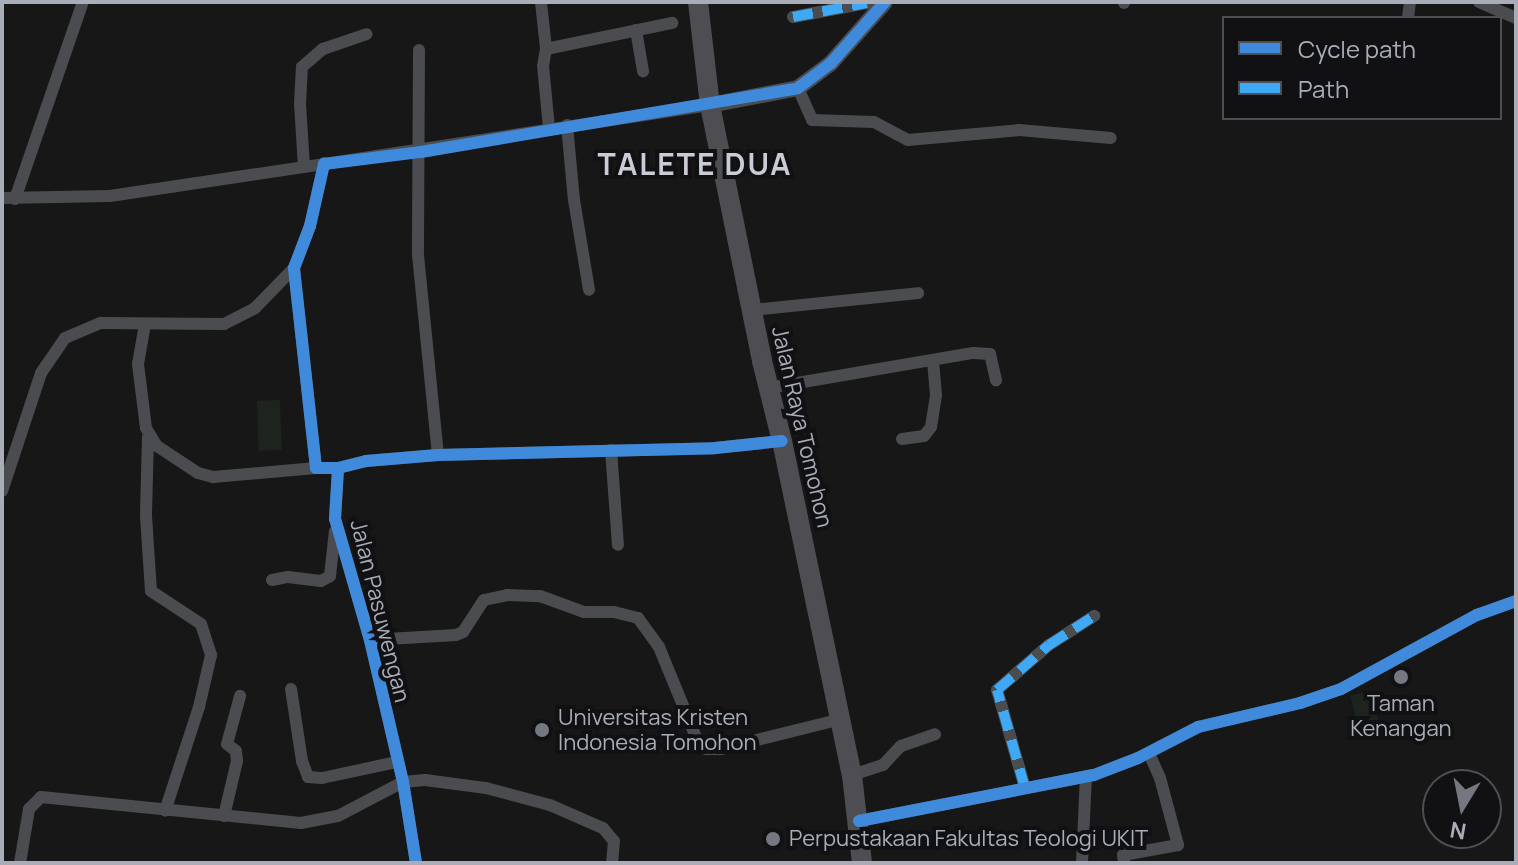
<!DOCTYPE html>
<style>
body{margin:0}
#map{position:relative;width:1518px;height:865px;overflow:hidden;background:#171717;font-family:Manrope,sans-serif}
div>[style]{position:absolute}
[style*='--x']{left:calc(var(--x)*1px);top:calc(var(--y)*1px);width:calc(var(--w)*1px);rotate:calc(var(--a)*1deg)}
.green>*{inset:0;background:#1d241e;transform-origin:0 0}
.minor>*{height:12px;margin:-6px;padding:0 6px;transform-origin:6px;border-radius:6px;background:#4b4c50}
.tertiary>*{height:16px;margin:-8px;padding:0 8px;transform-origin:8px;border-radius:8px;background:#4b4c50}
.trunk>*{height:20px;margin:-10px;padding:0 10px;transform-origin:10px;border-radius:10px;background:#4e4e52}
.quiet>*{height:10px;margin-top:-5px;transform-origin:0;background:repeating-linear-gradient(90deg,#3fa9f5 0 20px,transparent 0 30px)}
.cycleway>*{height:12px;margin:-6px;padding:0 6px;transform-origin:6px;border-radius:6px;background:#408adc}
.dots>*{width:22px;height:22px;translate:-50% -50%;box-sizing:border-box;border:4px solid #111113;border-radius:50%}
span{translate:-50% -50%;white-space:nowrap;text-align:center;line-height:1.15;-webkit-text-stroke:8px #111113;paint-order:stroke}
.street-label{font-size:22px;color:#a8adb8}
.poi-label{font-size:22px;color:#a8adb8}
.left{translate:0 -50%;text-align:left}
.district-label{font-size:30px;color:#c9ccd4;font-weight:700;letter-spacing:2px}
.frame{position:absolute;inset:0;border:4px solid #a8adb8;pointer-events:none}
.legend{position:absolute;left:1222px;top:16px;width:280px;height:104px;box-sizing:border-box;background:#111113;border:2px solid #4d4f55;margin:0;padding:10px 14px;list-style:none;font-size:24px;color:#a8adb8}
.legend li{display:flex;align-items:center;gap:16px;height:40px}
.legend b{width:40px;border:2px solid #4d4f55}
.north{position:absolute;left:1422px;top:769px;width:80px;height:80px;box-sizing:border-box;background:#111113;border:2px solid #4d4f55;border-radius:50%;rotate:190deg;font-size:22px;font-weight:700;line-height:32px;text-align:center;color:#a8adb8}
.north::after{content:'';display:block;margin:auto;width:28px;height:36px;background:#757880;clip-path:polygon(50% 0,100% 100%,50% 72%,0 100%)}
</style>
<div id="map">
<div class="green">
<div style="left:280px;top:400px;width:50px;height:23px;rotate:88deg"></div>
<div style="left:1371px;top:691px;width:35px;height:21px;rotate:77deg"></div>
</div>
<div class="minor">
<div style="--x:541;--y:2;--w:47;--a:83.9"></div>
<div style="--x:1479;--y:2;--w:40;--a:23.4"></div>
<div style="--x:1124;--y:3;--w:1;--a:-90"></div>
<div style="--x:793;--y:17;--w:75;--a:-10.7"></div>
<div style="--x:1408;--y:18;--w:16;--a:-83"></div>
<div style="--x:636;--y:30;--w:42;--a:80.3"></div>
<div style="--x:419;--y:50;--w:205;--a:90.3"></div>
<div style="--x:418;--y:255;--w:201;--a:84.3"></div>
<div style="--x:798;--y:88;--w:35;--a:66"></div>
<div style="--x:812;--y:120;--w:62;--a:1.8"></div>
<div style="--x:874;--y:122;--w:38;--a:28"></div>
<div style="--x:908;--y:140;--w:111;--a:-5.1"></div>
<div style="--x:1019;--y:130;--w:92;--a:5"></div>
<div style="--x:567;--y:125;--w:75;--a:84.7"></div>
<div style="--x:574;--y:200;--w:91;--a:80.5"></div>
<div style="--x:549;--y:128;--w:62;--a:-95.5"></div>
<div style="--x:543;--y:66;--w:17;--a:-80"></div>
<div style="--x:546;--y:49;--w:129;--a:-11.7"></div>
<div style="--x:304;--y:167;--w:63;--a:-93.6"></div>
<div style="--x:300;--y:104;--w:37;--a:-87"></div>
<div style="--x:302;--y:67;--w:28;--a:-41"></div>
<div style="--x:323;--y:49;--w:46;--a:-18.8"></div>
<div style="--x:2;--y:198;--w:108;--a:-1.1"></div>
<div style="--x:110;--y:196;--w:216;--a:-8.5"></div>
<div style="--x:15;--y:199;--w:208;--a:-71"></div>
<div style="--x:752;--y:310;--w:167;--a:-5.8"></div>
<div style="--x:145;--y:324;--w:41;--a:99.9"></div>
<div style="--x:138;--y:364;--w:64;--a:82.9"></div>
<div style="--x:146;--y:428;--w:21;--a:59"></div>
<div style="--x:157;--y:446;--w:49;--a:33.4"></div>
<div style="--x:198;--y:473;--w:16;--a:15"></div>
<div style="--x:213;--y:477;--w:103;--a:-5"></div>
<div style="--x:768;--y:388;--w:208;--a:-9.7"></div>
<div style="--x:973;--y:353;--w:17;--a:3"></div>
<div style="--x:990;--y:354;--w:27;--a:77"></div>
<div style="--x:148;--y:437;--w:79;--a:91.5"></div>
<div style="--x:146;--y:516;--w:75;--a:86.2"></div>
<div style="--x:151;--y:591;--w:60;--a:33.4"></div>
<div style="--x:201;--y:624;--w:33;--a:72"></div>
<div style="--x:211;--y:655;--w:53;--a:103"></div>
<div style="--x:199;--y:707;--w:109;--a:108.1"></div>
<div style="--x:902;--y:439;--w:22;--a:-8"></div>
<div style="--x:924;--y:436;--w:11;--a:-52"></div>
<div style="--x:931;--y:427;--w:32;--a:-81"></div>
<div style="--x:936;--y:395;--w:35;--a:-95"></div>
<div style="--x:611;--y:450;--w:95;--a:85.8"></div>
<div style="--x:338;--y:468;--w:22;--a:180"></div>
<div style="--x:316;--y:468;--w:201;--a:-96.3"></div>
<div style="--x:294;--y:268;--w:45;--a:-69.1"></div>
<div style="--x:310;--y:226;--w:64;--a:-77.3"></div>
<div style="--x:324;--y:164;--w:390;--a:-8.7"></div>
<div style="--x:2;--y:491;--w:124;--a:-71.7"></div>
<div style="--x:41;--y:373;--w:42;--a:-55.6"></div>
<div style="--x:65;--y:338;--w:39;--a:-23"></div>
<div style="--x:101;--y:323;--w:123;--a:0.5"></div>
<div style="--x:224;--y:324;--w:35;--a:-27"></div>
<div style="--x:255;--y:308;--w:56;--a:-45.7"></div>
<div style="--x:272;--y:580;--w:16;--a:-11"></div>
<div style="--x:288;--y:577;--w:33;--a:7"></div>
<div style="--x:321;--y:581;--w:10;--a:-29"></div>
<div style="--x:330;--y:576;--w:45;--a:-83.7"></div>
<div style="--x:370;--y:640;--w:86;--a:-3.3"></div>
<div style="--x:456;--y:635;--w:8;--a:-23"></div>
<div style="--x:463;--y:632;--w:38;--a:-57"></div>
<div style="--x:484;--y:600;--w:24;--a:-12"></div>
<div style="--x:507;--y:595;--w:33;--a:2"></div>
<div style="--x:540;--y:596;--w:47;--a:20"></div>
<div style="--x:584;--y:612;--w:30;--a:0"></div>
<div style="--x:614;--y:612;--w:25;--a:14"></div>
<div style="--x:638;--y:618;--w:36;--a:54"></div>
<div style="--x:659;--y:647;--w:103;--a:67.7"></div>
<div style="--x:698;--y:742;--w:11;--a:41"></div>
<div style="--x:706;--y:749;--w:15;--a:0"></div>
<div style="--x:721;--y:749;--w:124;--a:-14"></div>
<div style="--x:291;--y:689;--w:73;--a:81.3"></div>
<div style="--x:302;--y:761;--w:17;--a:69"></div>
<div style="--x:308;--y:777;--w:14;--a:4"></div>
<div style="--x:322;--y:778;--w:77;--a:-12"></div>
<div style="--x:852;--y:775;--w:33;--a:-18"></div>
<div style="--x:883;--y:765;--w:26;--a:-47"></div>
<div style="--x:901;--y:746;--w:36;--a:-19"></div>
<div style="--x:1025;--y:788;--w:102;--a:-105.9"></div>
<div style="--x:997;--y:690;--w:69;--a:-40.9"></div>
<div style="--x:1049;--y:645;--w:54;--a:-32.8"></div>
<div style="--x:224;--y:816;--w:57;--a:-76.7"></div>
<div style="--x:237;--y:761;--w:10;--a:-96"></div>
<div style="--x:236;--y:751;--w:11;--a:-142"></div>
<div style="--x:227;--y:744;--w:50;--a:-74.8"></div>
<div style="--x:859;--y:821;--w:239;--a:-11.1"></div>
<div style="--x:1094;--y:775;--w:47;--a:-21.1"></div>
<div style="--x:1138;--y:758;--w:68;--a:-27.3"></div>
<div style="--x:1198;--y:727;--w:105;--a:-13.2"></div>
<div style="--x:1300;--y:703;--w:43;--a:-18.9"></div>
<div style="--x:1341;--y:689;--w:155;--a:-28.6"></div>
<div style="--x:1477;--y:615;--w:41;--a:-19.7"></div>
<div style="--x:20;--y:863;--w:55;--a:-80.5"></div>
<div style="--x:29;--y:809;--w:17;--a:-45"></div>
<div style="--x:41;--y:797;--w:261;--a:5.7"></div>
<div style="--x:301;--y:823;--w:38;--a:-11"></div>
<div style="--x:338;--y:816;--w:73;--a:-27.6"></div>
<div style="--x:403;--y:782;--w:22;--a:-5"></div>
<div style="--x:425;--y:780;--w:62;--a:7.5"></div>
<div style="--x:486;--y:788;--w:66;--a:14.9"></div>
<div style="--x:550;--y:805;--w:58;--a:23.5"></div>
<div style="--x:603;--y:828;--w:17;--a:50"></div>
<div style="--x:614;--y:841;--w:22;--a:95"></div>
<div style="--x:416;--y:863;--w:82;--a:-99.1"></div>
<div style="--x:403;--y:782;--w:146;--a:-103.1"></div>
<div style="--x:370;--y:640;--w:126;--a:-106.1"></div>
<div style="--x:335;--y:519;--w:51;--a:-86.6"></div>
<div style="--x:338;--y:468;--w:29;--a:-14"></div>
<div style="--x:366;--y:461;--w:72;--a:-4.8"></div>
<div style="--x:438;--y:455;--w:277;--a:-1.4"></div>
<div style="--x:715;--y:448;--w:67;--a:-6"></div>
<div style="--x:1082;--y:863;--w:87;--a:-87.4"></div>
<div style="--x:1124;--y:863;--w:8;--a:-97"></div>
<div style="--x:1123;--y:855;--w:56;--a:-10.3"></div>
<div style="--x:1178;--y:845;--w:69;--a:-105"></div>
<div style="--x:1160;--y:778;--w:27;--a:-114"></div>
</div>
<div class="tertiary">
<div style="--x:710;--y:105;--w:90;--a:-10.9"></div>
<div style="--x:798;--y:88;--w:41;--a:-37.1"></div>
<div style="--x:831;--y:63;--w:81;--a:-48.5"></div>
</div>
<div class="trunk">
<div style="--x:698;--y:2;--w:104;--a:83.4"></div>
<div style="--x:710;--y:105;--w:261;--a:78.5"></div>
<div style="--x:762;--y:361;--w:82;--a:76"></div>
<div style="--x:782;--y:441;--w:341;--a:78.2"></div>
<div style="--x:852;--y:775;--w:89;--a:83.5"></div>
</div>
<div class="quiet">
<div style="--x:793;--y:17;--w:75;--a:-10.7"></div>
<div style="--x:1025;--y:788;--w:102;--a:-105.9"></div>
<div style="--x:997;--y:690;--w:69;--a:-40.9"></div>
<div style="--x:1049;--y:645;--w:54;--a:-32.8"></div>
</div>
<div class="cycleway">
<div style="--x:338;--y:468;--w:22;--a:180"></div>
<div style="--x:316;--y:468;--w:201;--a:-96.3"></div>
<div style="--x:294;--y:268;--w:45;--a:-69.1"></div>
<div style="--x:310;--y:226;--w:64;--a:-77.3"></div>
<div style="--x:324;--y:164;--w:98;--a:-7.1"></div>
<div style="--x:421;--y:152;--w:382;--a:-9.6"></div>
<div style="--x:798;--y:88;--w:41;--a:-37.1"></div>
<div style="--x:831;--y:63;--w:81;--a:-48.5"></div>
<div style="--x:859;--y:821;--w:239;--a:-11.1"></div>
<div style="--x:1094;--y:775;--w:47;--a:-21.1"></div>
<div style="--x:1138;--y:758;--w:68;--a:-27.3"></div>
<div style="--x:1198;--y:727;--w:105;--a:-13.2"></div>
<div style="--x:1300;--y:703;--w:43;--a:-18.9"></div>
<div style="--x:1341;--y:689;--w:155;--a:-28.6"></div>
<div style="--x:1477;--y:615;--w:41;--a:-19.7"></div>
<div style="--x:416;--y:863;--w:82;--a:-99.1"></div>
<div style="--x:403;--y:782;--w:146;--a:-103.1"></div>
<div style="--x:370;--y:640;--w:126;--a:-106.1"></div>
<div style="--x:335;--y:519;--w:51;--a:-86.6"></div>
<div style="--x:338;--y:468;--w:29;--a:-14"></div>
<div style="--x:366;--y:461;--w:72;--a:-4.8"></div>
<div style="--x:438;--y:455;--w:277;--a:-1.4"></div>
<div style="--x:715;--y:448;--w:67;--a:-6"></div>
</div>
<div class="dots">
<div style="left:1401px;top:677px;background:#757880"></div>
<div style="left:542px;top:730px;background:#757880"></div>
<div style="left:773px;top:839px;background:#757880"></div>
</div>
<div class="street-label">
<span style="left:802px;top:427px;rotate:77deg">Jalan Raya Tomohon</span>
<span style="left:380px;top:611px;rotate:76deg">Jalan Pasuwengan</span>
</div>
<div class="poi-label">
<span style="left:1401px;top:716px">Taman<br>Kenangan</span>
<span class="left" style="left:558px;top:730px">Universitas Kristen<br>Indonesia Tomohon</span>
<span class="left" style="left:789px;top:839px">Perpustakaan Fakultas Teologi UKIT</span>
</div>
<div class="district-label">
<span style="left:695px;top:164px">TALETE DUA</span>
</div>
<div class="frame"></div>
<ul class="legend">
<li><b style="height:10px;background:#408adc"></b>Cycle path</li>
<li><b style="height:10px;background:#3fa9f5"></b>Path</li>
</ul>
<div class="north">N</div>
</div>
